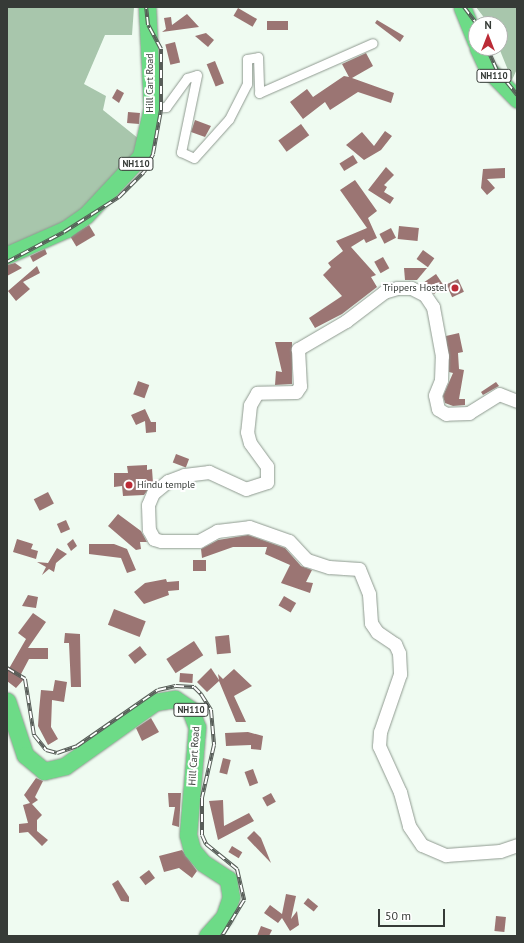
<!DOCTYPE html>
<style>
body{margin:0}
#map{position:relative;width:524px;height:943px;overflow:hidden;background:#effbf1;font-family:"PT Sans",sans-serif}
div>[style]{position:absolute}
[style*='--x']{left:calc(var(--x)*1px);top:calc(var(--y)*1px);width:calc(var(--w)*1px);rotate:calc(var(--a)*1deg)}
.forest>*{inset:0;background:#a8c6ac}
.building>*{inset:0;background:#9b7573;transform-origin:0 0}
.roads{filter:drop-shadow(0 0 1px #8f9a90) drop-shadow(0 0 1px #8f9a90)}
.street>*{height:9px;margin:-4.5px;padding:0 4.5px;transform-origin:4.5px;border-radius:4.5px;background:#fff}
.secondary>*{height:13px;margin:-6.5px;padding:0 6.5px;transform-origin:6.5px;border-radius:6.5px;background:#fff}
.highway>*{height:17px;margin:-8.5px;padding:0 8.5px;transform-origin:8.5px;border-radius:8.5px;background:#6ddb87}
.rail>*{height:4px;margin-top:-2px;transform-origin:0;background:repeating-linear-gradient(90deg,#fff 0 8px,#575d58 0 16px);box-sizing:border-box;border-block:1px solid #575d58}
.dots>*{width:11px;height:11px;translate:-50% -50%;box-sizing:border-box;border:2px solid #fff;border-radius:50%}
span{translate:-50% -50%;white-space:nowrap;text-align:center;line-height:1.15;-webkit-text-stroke:4px #fff;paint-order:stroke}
.shield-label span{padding:1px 3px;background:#fff;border:1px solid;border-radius:3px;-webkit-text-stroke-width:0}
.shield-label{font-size:9px;color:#363b37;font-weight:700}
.street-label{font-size:10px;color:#363b37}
.poi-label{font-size:10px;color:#363b37}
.right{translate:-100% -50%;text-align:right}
.left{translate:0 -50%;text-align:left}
.frame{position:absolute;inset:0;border:8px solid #363b37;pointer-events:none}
.north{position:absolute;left:468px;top:16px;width:40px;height:40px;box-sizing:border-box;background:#fff;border:1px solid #afb1af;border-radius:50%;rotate:0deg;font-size:11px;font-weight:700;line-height:16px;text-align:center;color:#363b37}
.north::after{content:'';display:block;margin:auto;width:14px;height:18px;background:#bb2b36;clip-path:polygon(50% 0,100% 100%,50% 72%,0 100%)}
.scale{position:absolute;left:378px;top:909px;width:67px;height:18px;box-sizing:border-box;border:2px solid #363b37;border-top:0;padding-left:5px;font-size:12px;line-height:14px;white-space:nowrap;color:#363b37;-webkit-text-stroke:3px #fff;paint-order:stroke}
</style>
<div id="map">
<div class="forest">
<div style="clip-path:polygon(7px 7px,134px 7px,132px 35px,105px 35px,84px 84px,106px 96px,103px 110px,139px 139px,135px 155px,78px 214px,7px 251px)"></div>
<div style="clip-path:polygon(476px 7px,517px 7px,517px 69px,512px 80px,499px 48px,500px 24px,489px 24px)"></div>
</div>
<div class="building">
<div style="left:238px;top:8px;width:22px;height:9px;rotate:30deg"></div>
<div style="clip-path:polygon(187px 14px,199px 27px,162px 32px,166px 29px,164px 18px,171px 17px,172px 25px)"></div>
<div style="clip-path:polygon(377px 20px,404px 36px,400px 42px,375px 23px)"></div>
<div style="left:267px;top:21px;width:21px;height:9px"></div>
<div style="clip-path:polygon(206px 33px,214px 40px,208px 47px,195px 36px)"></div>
<div style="left:175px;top:42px;width:21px;height:10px;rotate:76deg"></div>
<div style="clip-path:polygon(366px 53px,373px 66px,352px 78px,394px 93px,391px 103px,358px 92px,330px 110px,325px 102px,303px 119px,290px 102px,307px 89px,313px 97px,344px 76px,349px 77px,342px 64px)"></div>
<div style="left:215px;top:61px;width:24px;height:9px;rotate:68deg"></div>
<div style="clip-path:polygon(117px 89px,124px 93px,119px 103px,112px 98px)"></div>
<div style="left:128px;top:112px;width:12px;height:11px;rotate:5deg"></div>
<div style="clip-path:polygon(195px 120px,211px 126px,205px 137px,191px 132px)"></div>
<div style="left:301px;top:124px;width:14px;height:28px;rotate:54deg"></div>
<div style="clip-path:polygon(385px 131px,392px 136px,381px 150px,364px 160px,346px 145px,362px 132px,374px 146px)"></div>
<div style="left:353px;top:155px;width:9px;height:16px;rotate:58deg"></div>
<div style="clip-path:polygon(386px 167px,394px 175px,384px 185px,387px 187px,384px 192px,394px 198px,390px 204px,368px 190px)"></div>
<div style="clip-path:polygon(505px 168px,505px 178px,487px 179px,495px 188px,487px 195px,481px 188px,483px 169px)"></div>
<div style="clip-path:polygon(355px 180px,377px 211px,368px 218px,377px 238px,366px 243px,364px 239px,351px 247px,376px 275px,371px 277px,377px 287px,342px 314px,315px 328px,309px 318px,342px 296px,323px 275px,331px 267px,328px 263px,343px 251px,336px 241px,367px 228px,340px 190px)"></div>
<div style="left:89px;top:225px;width:12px;height:22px;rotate:59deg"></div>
<div style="left:399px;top:226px;width:20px;height:13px;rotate:6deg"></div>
<div style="left:391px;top:228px;width:11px;height:13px;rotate:63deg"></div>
<div style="clip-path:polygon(45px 249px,47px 254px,33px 262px,30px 256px)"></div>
<div style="left:423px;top:250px;width:14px;height:11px;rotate:36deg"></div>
<div style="left:383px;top:257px;width:13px;height:10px;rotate:61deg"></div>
<div style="clip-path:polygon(15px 263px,22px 268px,7px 276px,7px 265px)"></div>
<div style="clip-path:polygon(37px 266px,40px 273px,23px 282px,30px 289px,16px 301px,8px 291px)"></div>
<div style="clip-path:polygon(404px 268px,427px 268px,417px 280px,405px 280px)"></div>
<div style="clip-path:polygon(436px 274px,444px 286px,434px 294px,423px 283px)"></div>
<div style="left:458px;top:279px;width:14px;height:13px;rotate:65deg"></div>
<div style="clip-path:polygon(459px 333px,463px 352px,458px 353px,459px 369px,464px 370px,459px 399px,465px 399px,465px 405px,453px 406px,445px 403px,443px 396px,453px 373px,449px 372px,446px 336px)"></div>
<div style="clip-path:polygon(275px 342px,292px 342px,292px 384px,275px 385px,276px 371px,282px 372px)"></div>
<div style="left:138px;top:381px;width:12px;height:14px;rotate:20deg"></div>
<div style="clip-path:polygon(496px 382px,499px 386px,483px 395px,481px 392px)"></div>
<div style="clip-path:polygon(145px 409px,151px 422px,156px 422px,156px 432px,146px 433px,145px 421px,136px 425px,131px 415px)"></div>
<div style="left:176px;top:454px;width:14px;height:9px;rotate:21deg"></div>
<div style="clip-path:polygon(147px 465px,147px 470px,152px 469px,153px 483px,144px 495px,123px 496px,122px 486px,114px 487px,114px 473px,128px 473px,127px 466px)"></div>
<div style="left:48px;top:492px;width:13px;height:16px;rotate:63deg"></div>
<div style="clip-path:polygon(118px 514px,141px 531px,147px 542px,140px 542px,141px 549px,136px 550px,108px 526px)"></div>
<div style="left:66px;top:520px;width:10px;height:10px;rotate:66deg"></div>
<div style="clip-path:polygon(248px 535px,285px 548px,301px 566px,312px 570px,306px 582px,313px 583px,310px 593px,281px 583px,290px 565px,265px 554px,267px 547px,233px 547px,202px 558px,201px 549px,218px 540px)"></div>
<div style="clip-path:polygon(17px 539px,33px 544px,31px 549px,38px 551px,36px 559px,13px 552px)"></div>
<div style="clip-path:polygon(73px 539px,77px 546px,71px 551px,67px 544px)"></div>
<div style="clip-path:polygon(89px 544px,114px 544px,127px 549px,136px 570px,127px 573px,121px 558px,89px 554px)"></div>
<div style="clip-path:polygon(57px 548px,67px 554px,56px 563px,54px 572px,49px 569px,42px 575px,46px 567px,37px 562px,48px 563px)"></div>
<div style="left:193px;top:560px;width:13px;height:11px"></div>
<div style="clip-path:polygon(166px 579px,167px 582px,179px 581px,179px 590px,168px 591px,169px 595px,144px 604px,134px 592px,145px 583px)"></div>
<div style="clip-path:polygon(28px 595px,38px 597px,36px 608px,22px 606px)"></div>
<div style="left:284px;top:596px;width:14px;height:11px;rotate:30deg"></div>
<div style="left:114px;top:609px;width:34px;height:17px;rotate:21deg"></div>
<div style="clip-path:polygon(33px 613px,46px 622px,28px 648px,48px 648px,48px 659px,29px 659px,20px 676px,24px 679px,16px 688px,7px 681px,7px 672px,26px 639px,18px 633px)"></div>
<div style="clip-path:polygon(65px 633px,80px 634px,81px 687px,71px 687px,69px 643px,64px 643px)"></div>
<div style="left:229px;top:635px;width:18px;height:14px;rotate:84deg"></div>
<div style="left:194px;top:641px;width:17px;height:33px;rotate:57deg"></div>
<div style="left:140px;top:646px;width:11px;height:15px;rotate:52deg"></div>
<div style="clip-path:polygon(211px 668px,219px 680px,218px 674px,223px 679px,234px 669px,252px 686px,234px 696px,246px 722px,236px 722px,219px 681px,207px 692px,197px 682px)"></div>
<div style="left:180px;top:673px;width:13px;height:9px;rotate:4deg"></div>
<div style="clip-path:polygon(55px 680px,67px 682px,64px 702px,52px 700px,51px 727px,58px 739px,48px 745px,38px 726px,39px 711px,41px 690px,53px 691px)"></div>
<div style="clip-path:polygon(151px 718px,159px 732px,142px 741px,136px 728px)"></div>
<div style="clip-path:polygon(248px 732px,263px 736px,261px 750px,251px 749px,251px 745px,226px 746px,225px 733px)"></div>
<div style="left:223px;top:758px;width:8px;height:15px;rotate:14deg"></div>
<div style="left:253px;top:769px;width:15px;height:9px;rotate:70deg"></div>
<div style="clip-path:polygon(36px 778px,43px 781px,35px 797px,38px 800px,32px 804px,42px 815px,37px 820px,37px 831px,48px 840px,42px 846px,28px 832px,19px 833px,19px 824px,28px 823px,23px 805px,30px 803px,24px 795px)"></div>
<div style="clip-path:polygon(168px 793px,181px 793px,179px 827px,172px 825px,175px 807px,169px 807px)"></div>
<div style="left:271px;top:793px;width:10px;height:10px;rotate:61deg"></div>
<div style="clip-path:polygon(223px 800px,224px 826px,249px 813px,254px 821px,218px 840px,209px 801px)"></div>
<div style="clip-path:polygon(254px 831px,261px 838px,271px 863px,247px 838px)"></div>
<div style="left:232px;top:846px;width:12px;height:7px;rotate:31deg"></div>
<div style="clip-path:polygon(182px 850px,197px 871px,192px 878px,179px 868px,164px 872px,159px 856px)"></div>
<div style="left:149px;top:870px;width:10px;height:12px;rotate:53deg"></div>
<div style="clip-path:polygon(118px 880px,129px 897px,129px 902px,121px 901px,112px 884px)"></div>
<div style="clip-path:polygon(286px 894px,296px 896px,291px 919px,297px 911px,299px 925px,290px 931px,282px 918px,278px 923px,264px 913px,270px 905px,282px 914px)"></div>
<div style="left:308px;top:898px;width:13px;height:7px;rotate:39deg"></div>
<div style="left:496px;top:916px;width:10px;height:15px;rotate:6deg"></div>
<div style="clip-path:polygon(261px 926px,272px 930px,269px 936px,257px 936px)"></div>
</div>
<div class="roads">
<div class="street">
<div style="--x:152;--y:108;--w:14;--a:-4"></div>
<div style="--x:166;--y:107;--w:36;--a:-54"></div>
<div style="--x:187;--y:78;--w:10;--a:-17"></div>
<div style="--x:197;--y:75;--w:79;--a:101.7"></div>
<div style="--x:181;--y:152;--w:14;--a:25"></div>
<div style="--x:194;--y:158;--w:52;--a:-48.1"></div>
<div style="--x:229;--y:119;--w:39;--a:-63"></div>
<div style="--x:247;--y:84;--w:25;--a:-90"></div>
<div style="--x:247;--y:59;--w:11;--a:-10"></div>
<div style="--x:258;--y:57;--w:36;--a:88"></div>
<div style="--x:259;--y:93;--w:124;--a:-23.7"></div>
</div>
<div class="secondary">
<div style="--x:517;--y:401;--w:19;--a:-159"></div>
<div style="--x:499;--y:394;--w:36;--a:148"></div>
<div style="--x:469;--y:413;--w:23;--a:178"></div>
<div style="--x:446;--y:414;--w:9;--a:-148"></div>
<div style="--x:438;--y:409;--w:14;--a:-102"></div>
<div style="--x:435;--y:395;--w:16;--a:-68"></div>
<div style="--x:441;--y:380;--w:24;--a:-88"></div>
<div style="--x:442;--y:356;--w:50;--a:-100.4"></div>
<div style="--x:433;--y:307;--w:14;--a:-124"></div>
<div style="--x:425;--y:295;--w:16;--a:-153"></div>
<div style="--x:411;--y:288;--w:14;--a:180"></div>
<div style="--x:397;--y:288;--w:14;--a:163"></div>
<div style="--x:384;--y:292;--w:48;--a:142.7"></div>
<div style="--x:346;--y:321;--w:56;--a:149.7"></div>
<div style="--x:298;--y:349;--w:37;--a:87"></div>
<div style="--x:300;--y:386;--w:7;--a:124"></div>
<div style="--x:296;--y:392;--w:39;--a:179"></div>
<div style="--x:257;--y:393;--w:14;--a:120"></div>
<div style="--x:250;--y:405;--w:27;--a:96"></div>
<div style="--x:247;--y:432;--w:11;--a:75"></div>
<div style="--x:250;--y:443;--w:29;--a:54"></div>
<div style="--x:267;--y:466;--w:16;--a:90"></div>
<div style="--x:267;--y:482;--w:22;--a:162"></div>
<div style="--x:246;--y:489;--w:41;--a:-155.3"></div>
<div style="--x:209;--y:472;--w:25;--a:173"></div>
<div style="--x:184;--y:475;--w:17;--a:159"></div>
<div style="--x:168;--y:481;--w:19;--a:141"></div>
<div style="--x:153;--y:493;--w:13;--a:113"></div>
<div style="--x:148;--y:505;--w:25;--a:88"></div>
<div style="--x:149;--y:530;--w:10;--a:61"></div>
<div style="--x:154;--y:539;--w:7;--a:16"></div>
<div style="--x:161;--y:541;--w:38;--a:0"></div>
<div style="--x:199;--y:541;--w:21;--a:-29"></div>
<div style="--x:217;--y:531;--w:32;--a:-7"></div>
<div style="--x:249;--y:527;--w:42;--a:19.3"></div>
<div style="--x:289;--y:541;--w:26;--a:47"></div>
<div style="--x:307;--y:560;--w:23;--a:18"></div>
<div style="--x:329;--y:567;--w:30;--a:4"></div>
<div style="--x:359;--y:569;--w:27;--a:68"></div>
<div style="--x:369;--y:594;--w:29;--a:86"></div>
<div style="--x:371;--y:623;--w:11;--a:56"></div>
<div style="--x:377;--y:632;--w:22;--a:34"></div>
<div style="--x:395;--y:644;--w:10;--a:66"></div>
<div style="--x:399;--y:653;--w:21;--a:87"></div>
<div style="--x:400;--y:674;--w:61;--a:109"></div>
<div style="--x:380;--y:732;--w:14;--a:94"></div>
<div style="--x:379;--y:746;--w:51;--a:65.5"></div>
<div style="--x:400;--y:792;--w:35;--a:75"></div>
<div style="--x:409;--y:826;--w:23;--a:56"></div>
<div style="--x:422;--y:845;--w:26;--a:23"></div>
<div style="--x:446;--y:855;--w:54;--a:-4.2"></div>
<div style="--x:500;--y:851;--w:18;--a:-19"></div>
</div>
<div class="highway">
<div style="--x:462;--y:7;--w:38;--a:68"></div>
<div style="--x:478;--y:48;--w:23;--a:65"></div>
<div style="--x:488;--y:69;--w:42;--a:46"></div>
<div style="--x:7;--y:255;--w:64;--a:-23.8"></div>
<div style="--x:66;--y:229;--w:24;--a:-35"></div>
<div style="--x:86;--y:215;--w:81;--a:-47"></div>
<div style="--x:141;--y:156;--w:49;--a:-77.1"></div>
<div style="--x:152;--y:108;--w:101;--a:-92.8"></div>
<div style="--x:7;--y:701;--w:57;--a:71.6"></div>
<div style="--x:25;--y:755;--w:25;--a:40"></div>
<div style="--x:44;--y:771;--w:22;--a:-13"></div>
<div style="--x:65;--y:766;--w:110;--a:-35.4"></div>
<div style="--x:155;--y:702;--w:20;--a:-9"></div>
<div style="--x:175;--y:699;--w:18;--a:34"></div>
<div style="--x:190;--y:709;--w:19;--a:69"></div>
<div style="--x:197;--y:727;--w:108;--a:94.8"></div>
<div style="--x:188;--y:835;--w:16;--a:75"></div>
<div style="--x:192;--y:850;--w:17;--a:50"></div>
<div style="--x:203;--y:863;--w:30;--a:33"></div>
<div style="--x:228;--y:879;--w:18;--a:81"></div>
<div style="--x:231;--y:897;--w:21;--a:109"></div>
<div style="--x:224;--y:917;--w:25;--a:132"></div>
</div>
</div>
<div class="rail">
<div style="--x:464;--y:7;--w:21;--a:53"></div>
<div style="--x:487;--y:48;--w:24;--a:66"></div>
<div style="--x:497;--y:70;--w:32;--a:51"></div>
<div style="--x:7;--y:262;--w:64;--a:-27.8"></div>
<div style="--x:64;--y:232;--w:65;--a:-32.5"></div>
<div style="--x:119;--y:197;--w:35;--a:-45"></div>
<div style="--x:144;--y:172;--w:20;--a:-63"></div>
<div style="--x:153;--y:154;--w:45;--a:-79.7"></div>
<div style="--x:161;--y:110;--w:61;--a:-90"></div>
<div style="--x:161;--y:49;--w:27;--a:-118"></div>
<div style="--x:148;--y:25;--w:18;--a:-96"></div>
<div style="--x:7;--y:668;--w:21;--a:31"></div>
<div style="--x:25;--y:679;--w:57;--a:80.9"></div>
<div style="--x:34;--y:735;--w:19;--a:51"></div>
<div style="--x:46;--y:750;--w:11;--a:15"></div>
<div style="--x:57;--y:753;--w:21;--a:-19"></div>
<div style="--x:77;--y:746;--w:98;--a:-34.7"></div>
<div style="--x:158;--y:690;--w:18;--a:-13"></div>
<div style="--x:176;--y:686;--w:18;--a:3"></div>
<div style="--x:194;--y:687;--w:10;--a:45"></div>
<div style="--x:201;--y:694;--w:19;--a:58"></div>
<div style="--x:211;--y:710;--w:35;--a:85"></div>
<div style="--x:214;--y:745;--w:54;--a:102.8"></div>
<div style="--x:202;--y:798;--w:37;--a:90"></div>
<div style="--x:202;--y:835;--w:10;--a:66"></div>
<div style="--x:206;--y:844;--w:40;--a:39"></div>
<div style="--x:237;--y:869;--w:32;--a:77"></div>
<div style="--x:244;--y:900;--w:42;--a:121.4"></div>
</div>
<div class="dots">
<div style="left:455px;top:288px;background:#bb2b36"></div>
<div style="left:129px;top:485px;background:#bb2b36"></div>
</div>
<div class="shield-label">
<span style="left:494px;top:76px">NH110</span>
<span style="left:136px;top:164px">NH110</span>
<span style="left:191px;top:710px">NH110</span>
</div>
<div class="street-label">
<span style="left:150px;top:83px;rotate:-90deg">Hill Cart Road</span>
<span style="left:194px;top:756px;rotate:-86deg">Hill Cart Road</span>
</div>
<div class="poi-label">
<span class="right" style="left:447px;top:288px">Trippers Hostel</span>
<span class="left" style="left:137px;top:485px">Hindu temple</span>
</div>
<div class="frame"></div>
<div class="north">N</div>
<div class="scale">50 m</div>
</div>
